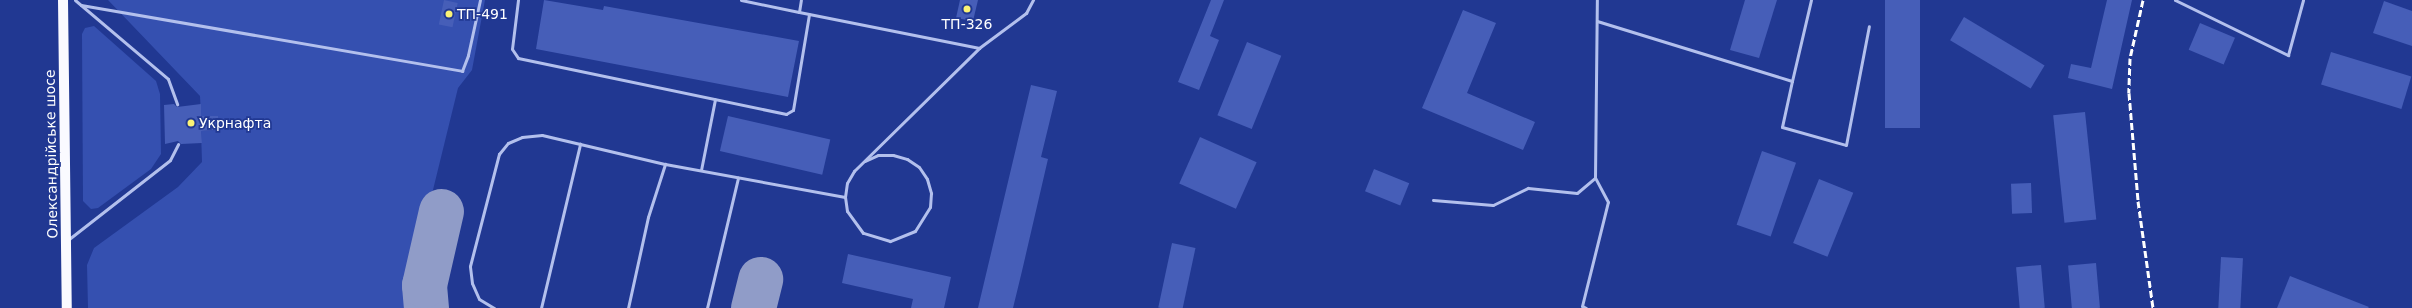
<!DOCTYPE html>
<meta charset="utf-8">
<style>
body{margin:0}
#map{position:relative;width:2412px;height:308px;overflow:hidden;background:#213892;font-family:"DejaVu Sans",sans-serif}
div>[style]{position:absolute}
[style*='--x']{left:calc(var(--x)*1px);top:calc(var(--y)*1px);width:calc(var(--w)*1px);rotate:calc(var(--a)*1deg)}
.green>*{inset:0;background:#3550b0}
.taxiway>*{height:45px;margin:-22.5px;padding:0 22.5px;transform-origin:22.5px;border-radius:22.5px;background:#909cc8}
.building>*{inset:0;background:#465eb8;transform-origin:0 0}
.lane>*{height:3px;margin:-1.5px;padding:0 1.5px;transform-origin:1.5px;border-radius:1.5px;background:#b3c0ed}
.primary>*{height:10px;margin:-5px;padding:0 5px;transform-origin:5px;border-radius:5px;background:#fafaff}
.rail>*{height:3px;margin-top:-1.5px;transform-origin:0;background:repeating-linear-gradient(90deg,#fff 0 7px,transparent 0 10px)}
.dots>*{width:11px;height:11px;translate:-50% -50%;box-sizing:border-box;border:2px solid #213892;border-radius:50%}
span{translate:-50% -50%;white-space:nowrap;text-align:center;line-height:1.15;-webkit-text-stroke:3.5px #213892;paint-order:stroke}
.poi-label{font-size:14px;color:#fff}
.left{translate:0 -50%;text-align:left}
.street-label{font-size:14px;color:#fff}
</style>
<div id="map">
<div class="green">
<div style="clip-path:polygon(108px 0,485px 0,472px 70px,458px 88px,404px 308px,88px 308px,87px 265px,94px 248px,178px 187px,202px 162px,201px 131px,218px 130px,218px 116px,201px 116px,200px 96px)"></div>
<div style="clip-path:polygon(94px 26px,156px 81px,160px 94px,161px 154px,151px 169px,98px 208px,91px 209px,83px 201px,82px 34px,85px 28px)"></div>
</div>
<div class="taxiway">
<div style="--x:426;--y:308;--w:23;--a:-95"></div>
<div style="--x:424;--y:285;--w:76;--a:-77.1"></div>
<div style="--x:753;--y:308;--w:30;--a:-76"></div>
</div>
<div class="building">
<div style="left:444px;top:0;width:14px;height:25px;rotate:12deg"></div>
<div style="clip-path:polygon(544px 0,603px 10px,604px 6px,799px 41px,788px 97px,536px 49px)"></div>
<div style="clip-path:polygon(960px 0,978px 0,973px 21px,956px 18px)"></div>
<div style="clip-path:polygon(1211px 0,1224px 0,1210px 36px,1219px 40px,1199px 90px,1178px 82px)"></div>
<div style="clip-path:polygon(1745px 0,1777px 0,1759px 58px,1730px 50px)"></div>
<div style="left:1885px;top:0;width:35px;height:128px"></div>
<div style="clip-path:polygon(2107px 0,2132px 0,2112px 89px,2068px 78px,2071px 64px,2091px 68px)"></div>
<div style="clip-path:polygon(2384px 1px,2412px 11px,2412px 46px,2373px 33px)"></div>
<div style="clip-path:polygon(1463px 10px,1496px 23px,1467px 93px,1535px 122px,1523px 150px,1422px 108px)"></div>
<div style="left:1964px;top:17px;width:94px;height:27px;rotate:31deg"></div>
<div style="left:2200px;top:23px;width:38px;height:29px;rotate:23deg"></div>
<div style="left:1247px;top:42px;width:37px;height:79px;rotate:22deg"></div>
<div style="left:2331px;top:52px;width:84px;height:34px;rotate:17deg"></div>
<div style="clip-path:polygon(1031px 85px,1057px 91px,1041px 157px,1048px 159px,1022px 271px,1013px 308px,978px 308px)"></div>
<div style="clip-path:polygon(174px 104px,177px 107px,201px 104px,201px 116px,218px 116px,218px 130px,201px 131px,202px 143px,181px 144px,178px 141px,165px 144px,164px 105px)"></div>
<div style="left:2085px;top:112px;width:108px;height:32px;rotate:84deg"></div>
<div style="left:728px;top:116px;width:105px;height:36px;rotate:13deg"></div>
<div style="left:1200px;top:137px;width:62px;height:51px;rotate:24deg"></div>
<div style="left:1762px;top:151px;width:36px;height:78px;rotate:19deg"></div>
<div style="left:1374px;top:169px;width:38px;height:24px;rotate:22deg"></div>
<div style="left:1819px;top:179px;width:37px;height:69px;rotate:22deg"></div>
<div style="left:2031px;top:183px;width:30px;height:20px;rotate:88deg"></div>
<div style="left:1172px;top:243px;width:24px;height:66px;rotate:12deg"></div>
<div style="clip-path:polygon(848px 254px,951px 277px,944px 308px,911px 308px,913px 299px,842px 283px)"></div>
<div style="left:2221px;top:257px;width:22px;height:51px;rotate:3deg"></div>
<div style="left:2096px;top:263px;width:45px;height:28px;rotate:85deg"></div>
<div style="left:2041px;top:265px;width:43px;height:25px;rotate:85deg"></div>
<div style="clip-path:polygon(2290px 276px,2369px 307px,2368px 308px,2277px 308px)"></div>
</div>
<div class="lane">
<div style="--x:75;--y:0;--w:122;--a:40.3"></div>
<div style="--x:168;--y:79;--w:27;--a:70"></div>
<div style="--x:518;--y:0;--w:49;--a:97"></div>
<div style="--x:512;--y:49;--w:11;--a:56"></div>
<div style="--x:518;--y:58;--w:274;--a:11.8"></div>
<div style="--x:786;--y:114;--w:8;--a:-30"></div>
<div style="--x:793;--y:110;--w:97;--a:-80.5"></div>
<div style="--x:741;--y:0;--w:59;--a:11.7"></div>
<div style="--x:799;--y:12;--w:12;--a:-81"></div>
<div style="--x:2175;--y:0;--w:126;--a:26"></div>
<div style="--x:2288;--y:55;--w:57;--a:-74.7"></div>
<div style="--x:81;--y:5;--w:387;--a:9.8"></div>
<div style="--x:462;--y:71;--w:17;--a:-69"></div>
<div style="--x:468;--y:55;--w:56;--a:-77.7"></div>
<div style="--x:799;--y:12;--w:184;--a:11.3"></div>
<div style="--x:1597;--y:21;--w:204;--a:17.1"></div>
<div style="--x:1792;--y:81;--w:83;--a:-76.8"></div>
<div style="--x:1792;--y:81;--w:47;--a:102.3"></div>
<div style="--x:1782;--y:127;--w:66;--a:15.7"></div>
<div style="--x:1846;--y:145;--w:121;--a:-79.1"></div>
<div style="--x:865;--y:161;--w:14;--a:-25"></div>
<div style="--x:878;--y:155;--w:15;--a:0"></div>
<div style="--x:893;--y:155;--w:15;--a:16"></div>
<div style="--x:907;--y:159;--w:14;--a:34"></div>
<div style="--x:919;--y:167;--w:14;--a:56"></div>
<div style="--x:927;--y:179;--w:15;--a:74"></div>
<div style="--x:931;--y:193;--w:14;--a:94"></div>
<div style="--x:930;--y:207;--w:28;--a:122"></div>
<div style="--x:915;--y:231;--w:27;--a:158"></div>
<div style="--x:890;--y:241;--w:28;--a:-163"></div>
<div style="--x:863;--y:233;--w:27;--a:-126"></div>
<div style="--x:847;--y:211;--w:14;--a:-98"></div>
<div style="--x:845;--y:197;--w:14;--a:-82"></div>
<div style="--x:847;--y:183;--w:14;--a:-60"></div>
<div style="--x:854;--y:171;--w:175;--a:-44.5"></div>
<div style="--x:979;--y:48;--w:59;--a:-36.7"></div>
<div style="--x:1026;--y:13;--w:15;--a:-62"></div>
<div style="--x:701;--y:170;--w:72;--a:-78.8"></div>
<div style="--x:1433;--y:200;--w:60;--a:4.8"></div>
<div style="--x:1493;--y:205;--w:39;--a:-26"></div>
<div style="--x:1528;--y:188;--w:49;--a:5.8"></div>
<div style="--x:1577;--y:193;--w:23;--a:-40"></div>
<div style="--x:69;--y:239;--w:128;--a:-38"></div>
<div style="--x:170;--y:160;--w:18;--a:-63"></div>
<div style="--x:494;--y:308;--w:17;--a:-149"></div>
<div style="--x:479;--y:299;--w:17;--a:-114"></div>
<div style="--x:472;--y:283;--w:17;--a:-97"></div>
<div style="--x:470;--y:266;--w:116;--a:-75.5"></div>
<div style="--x:499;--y:154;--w:14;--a:-51"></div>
<div style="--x:508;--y:143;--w:15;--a:-23"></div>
<div style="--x:522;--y:137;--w:20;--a:-6"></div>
<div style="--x:542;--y:135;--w:126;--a:13.3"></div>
<div style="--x:665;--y:164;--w:183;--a:10.4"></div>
<div style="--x:541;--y:308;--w:169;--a:-76.6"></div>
<div style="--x:628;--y:308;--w:93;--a:-77.6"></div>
<div style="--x:648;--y:217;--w:56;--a:-72.2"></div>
<div style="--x:707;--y:308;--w:134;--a:-76.6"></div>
<div style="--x:1586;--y:308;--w:4;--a:-153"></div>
<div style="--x:1582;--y:306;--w:107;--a:-76"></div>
<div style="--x:1608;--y:202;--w:27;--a:-118"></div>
<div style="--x:1595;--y:178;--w:178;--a:-89.4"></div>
</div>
<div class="primary">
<div style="--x:63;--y:0;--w:308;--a:89.3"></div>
</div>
<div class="rail">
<div style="--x:2143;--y:0;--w:59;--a:102.6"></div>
<div style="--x:2130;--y:58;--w:35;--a:92"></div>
<div style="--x:2129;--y:93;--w:108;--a:85.2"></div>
<div style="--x:2138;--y:201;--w:108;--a:82"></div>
</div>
<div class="dots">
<div style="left:967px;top:9px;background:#faf275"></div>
<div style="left:449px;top:14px;background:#faf275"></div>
<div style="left:191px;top:123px;background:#faf275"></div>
</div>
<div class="poi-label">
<span class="left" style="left:457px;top:14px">ТП-491</span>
<span style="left:967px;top:24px">ТП-326</span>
<span class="left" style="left:199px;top:123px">Укрнафта</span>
</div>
<div class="street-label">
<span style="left:51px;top:154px;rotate:-91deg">Олександрійське шосе</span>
</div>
</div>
